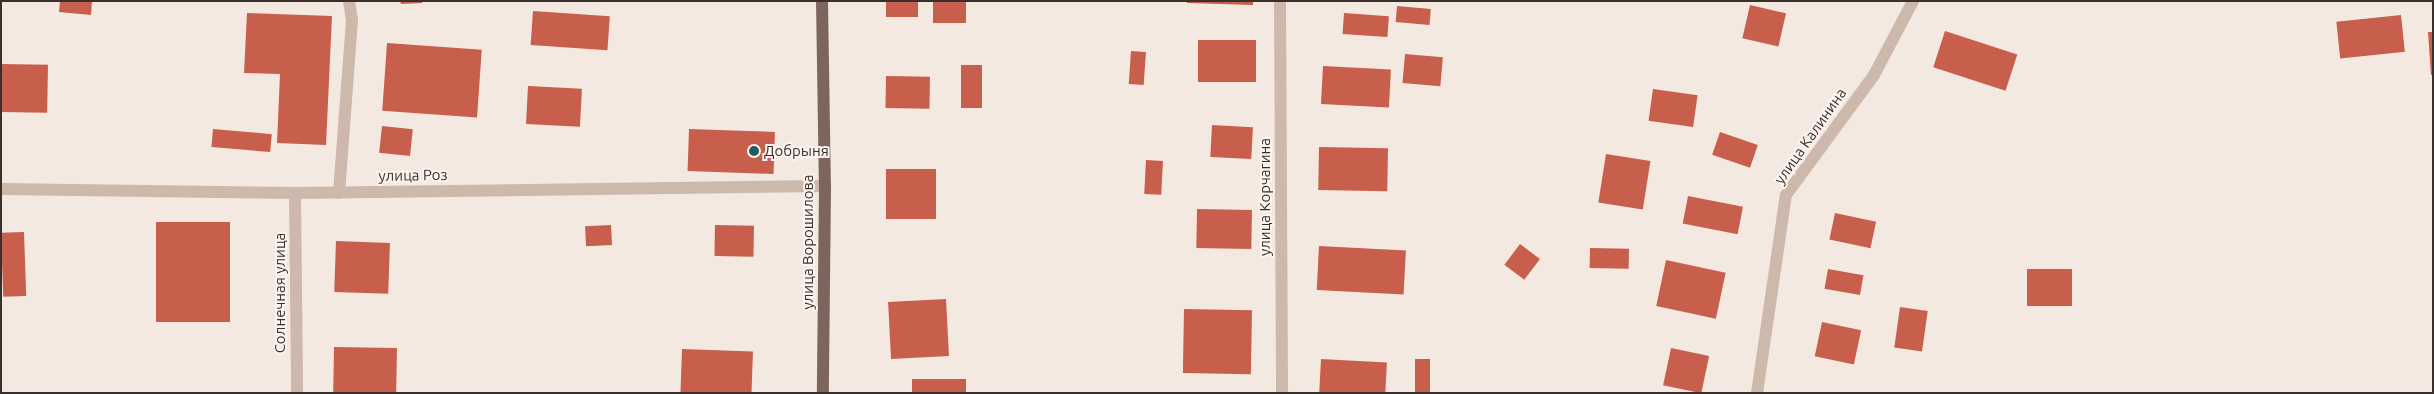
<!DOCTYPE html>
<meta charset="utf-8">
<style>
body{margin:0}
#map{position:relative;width:2434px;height:394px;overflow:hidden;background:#f4e9e1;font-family:Ubuntu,sans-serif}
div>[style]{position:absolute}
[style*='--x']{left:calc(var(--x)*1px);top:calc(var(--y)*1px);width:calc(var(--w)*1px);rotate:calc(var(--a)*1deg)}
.building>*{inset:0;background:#c75f4c;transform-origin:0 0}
.minor>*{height:12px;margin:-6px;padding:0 6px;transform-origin:6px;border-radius:6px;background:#cdb8ac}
.major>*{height:12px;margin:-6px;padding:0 6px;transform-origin:6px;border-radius:6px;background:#7d645c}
.dots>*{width:14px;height:14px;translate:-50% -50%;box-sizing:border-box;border:2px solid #fbf4ee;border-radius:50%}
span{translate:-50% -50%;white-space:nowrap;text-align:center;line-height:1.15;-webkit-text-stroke:4px #fbf4ee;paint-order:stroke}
.street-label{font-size:15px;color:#3b2f2b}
.poi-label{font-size:15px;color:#3b2f2b}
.left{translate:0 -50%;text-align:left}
.frame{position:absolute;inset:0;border:2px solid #3b2f2b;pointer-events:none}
</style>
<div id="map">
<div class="building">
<div style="clip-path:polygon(60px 1px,92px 1px,91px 15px,59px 12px)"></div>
<div style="clip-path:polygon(400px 1px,422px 1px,422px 3px,401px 4px)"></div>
<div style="left:886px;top:1px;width:32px;height:16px"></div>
<div style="clip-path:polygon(1187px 1px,1253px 1px,1253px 5px,1187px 3px)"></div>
<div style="left:933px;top:2px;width:33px;height:21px"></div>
<div style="left:1750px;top:5px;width:37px;height:34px;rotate:13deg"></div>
<div style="left:1397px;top:6px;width:34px;height:16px;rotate:5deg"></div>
<div style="left:533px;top:11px;width:77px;height:34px;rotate:4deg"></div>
<div style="clip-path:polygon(247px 13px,332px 16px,326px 145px,277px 143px,280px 74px,244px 73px)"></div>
<div style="left:1344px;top:13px;width:45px;height:21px;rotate:4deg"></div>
<div style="left:2401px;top:15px;width:37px;height:65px;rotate:84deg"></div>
<div style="left:1945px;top:31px;width:76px;height:38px;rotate:18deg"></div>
<div style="clip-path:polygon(2428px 32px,2433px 32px,2433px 75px,2431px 75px)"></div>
<div style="left:1198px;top:40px;width:58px;height:42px"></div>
<div style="left:387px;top:43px;width:95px;height:68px;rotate:4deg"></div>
<div style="left:1131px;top:51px;width:15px;height:33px;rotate:4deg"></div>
<div style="left:1405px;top:54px;width:38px;height:29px;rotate:5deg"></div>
<div style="left:1px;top:64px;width:47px;height:48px;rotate:1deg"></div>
<div style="left:961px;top:65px;width:21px;height:43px"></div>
<div style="left:1323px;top:66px;width:68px;height:38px;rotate:3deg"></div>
<div style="left:886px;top:76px;width:44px;height:32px;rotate:1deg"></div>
<div style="left:528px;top:86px;width:54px;height:38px;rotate:3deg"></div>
<div style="left:1653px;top:89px;width:45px;height:32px;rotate:8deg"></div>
<div style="left:1212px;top:125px;width:41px;height:32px;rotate:3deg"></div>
<div style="left:382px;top:126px;width:31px;height:27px;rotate:6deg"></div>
<div style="left:213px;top:129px;width:59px;height:18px;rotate:5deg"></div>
<div style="left:689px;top:129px;width:86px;height:42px;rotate:2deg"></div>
<div style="left:1720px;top:132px;width:40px;height:24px;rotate:19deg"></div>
<div style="left:1319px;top:147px;width:69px;height:43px;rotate:1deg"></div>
<div style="left:1606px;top:154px;width:45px;height:49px;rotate:9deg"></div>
<div style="left:1146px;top:160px;width:17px;height:34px;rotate:3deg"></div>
<div style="left:886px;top:169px;width:50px;height:50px"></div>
<div style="left:1688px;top:196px;width:56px;height:28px;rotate:11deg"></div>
<div style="left:1197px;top:209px;width:55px;height:39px;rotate:1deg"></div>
<div style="left:1835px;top:213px;width:42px;height:27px;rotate:12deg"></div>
<div style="left:156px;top:222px;width:74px;height:100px"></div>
<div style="left:611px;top:225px;width:20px;height:26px;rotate:87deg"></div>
<div style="left:715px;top:225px;width:39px;height:31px;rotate:1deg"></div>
<div style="left:24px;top:232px;width:64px;height:23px;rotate:88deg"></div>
<div style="left:336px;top:241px;width:54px;height:51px;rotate:2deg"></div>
<div style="left:1520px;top:244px;width:25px;height:26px;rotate:37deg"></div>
<div style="left:1319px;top:246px;width:87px;height:44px;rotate:3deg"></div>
<div style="left:1590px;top:248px;width:39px;height:20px;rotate:1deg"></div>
<div style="left:1666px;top:260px;width:61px;height:47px;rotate:12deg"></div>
<div style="left:1828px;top:269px;width:36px;height:20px;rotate:10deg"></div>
<div style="left:2027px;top:269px;width:45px;height:37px"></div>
<div style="left:946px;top:299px;width:57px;height:58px;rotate:87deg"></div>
<div style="left:1900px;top:307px;width:28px;height:41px;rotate:8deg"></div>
<div style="left:1184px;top:309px;width:68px;height:64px;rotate:1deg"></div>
<div style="left:1822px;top:322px;width:40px;height:35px;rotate:12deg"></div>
<div style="left:334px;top:347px;width:63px;height:46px;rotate:1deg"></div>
<div style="left:1671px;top:348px;width:39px;height:38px;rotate:12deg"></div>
<div style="left:682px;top:349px;width:71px;height:44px;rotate:2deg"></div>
<div style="left:1321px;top:359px;width:66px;height:34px;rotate:3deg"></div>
<div style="left:1415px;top:359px;width:15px;height:34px"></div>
<div style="left:912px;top:379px;width:54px;height:14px"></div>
</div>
<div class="minor">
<div style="--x:1280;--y:1;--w:392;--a:89.7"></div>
<div style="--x:1;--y:189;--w:294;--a:0.8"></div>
<div style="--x:295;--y:193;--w:530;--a:-0.76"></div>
<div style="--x:295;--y:193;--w:200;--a:89.4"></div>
<div style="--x:339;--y:193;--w:173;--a:-85.7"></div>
<div style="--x:352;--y:20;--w:19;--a:-99"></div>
<div style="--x:1757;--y:393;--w:200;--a:-81.7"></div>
<div style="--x:1786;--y:195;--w:149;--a:-53.7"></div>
<div style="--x:1874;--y:75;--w:84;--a:-62.2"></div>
</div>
<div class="major">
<div style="--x:822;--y:1;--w:185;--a:89.1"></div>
<div style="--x:825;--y:186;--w:207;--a:90.6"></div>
</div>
<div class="dots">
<div style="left:754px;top:151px;background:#205d5c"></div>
</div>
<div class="street-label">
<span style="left:1810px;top:136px;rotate:-55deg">улица Калинина</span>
<span style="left:413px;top:175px;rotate:-1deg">улица Роз</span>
<span style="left:1265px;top:197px;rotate:-90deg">улица Корчагина</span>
<span style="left:808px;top:242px;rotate:-90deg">улица Ворошилова</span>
<span style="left:280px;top:293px;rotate:-90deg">Солнечная улица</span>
</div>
<div class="poi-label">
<span class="left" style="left:764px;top:151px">Добрыня</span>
</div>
<div class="frame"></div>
</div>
